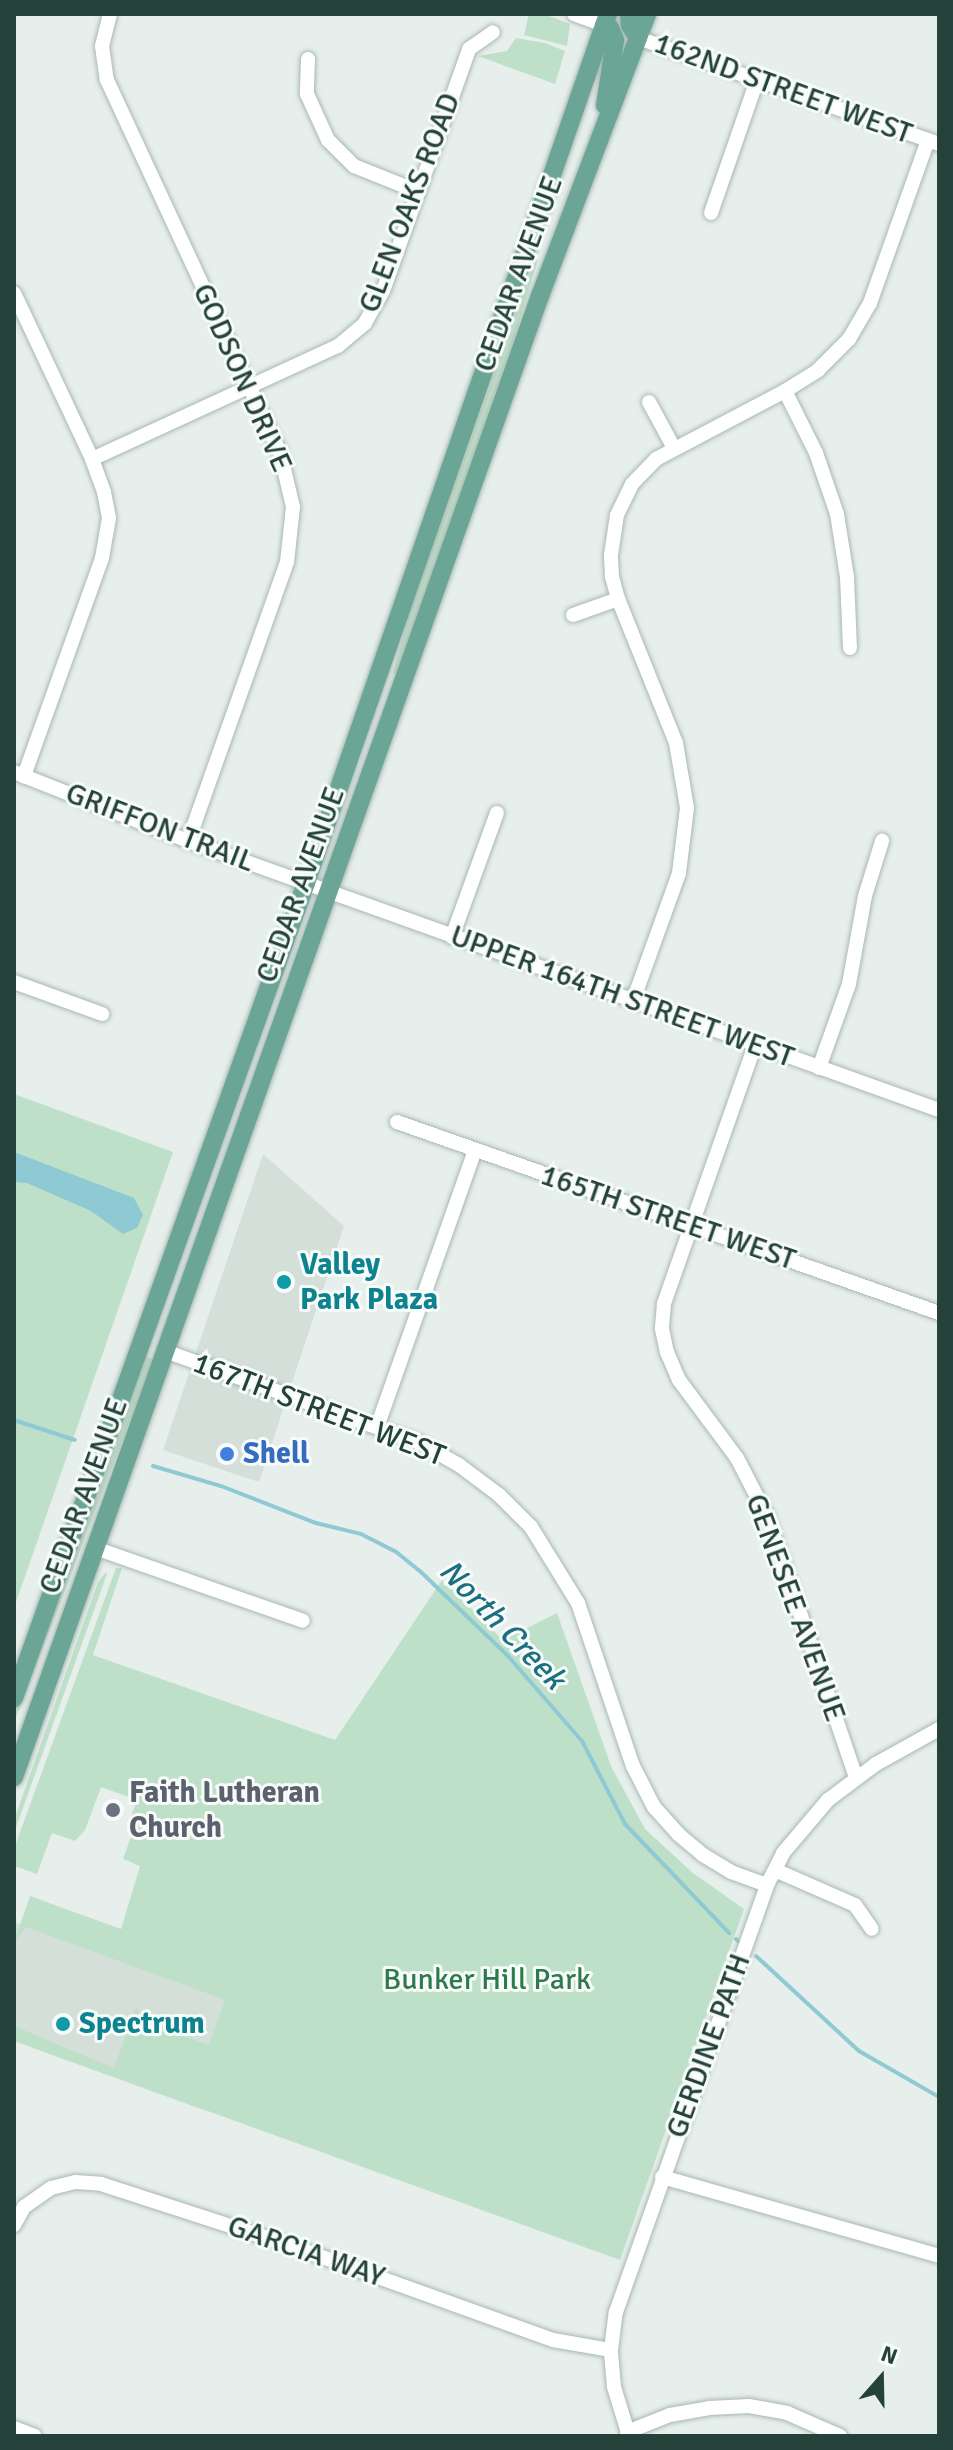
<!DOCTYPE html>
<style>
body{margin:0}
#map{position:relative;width:953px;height:2450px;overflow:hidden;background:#e6efeb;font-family:Signika,sans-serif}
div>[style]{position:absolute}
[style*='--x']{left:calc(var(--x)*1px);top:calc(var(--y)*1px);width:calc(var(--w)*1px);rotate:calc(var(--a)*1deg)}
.built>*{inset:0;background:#d4dfda}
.green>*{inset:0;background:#bfe0c8;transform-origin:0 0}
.water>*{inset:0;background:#8ec9d4}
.stream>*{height:4px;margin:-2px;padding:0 2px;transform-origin:2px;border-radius:2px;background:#8ec9d4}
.roads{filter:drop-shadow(0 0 2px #a8b8b2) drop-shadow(0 0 2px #a8b8b2)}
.minor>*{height:14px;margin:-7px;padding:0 7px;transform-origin:7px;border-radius:7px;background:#fff}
.major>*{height:18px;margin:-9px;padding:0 9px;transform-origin:9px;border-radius:9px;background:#6aa596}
.dots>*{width:22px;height:22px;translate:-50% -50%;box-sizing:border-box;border:4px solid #f7fbf9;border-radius:50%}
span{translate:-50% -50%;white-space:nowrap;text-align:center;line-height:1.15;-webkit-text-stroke:6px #f7fbf9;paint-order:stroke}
.street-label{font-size:30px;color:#24423a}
.culture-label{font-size:30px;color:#0d838f;font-weight:700}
.left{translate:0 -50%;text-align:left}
.shop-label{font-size:30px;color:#366cbe;font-weight:700}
.worship-label{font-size:30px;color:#5b616d;font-weight:700}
.park-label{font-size:30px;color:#2d7a4b}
.water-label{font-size:32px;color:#1c6f80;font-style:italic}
.frame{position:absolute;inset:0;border:16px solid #24423a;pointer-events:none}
.north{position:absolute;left:841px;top:2338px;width:80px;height:80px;-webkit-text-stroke:6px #f7fbf9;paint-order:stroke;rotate:20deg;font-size:22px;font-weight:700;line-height:32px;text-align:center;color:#24423a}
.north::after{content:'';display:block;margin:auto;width:28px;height:36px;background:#24423a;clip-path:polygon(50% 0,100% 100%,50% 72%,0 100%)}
</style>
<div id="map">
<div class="built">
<div style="clip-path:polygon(263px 1154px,344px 1226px,259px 1482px,163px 1450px)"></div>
<div style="clip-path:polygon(14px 1922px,242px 2006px,206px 2111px,14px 2041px)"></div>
</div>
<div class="green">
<div style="clip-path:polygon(529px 14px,544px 14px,570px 24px,567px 46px,524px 35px)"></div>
<div style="clip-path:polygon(516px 38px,545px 43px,565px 51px,555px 84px,478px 56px,507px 51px)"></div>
<div style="clip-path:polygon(535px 259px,538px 260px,513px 342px,396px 674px,393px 673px,410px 611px)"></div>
<div style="clip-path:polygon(14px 1094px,173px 1152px,14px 1608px)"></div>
<div style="left:145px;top:1356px;width:9px;height:391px;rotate:21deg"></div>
<div style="clip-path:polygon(116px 1568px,122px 1568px,93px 1655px,335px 1740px,442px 1580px,503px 1640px,557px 1613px,611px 1766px,645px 1829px,693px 1873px,744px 1909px,620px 2260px,14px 2041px,14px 2026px,114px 2068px,136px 2007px,140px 2013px,135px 2030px,157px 2038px,164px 2029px,209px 2045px,225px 2000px,26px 1927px,14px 1942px,30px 1896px,121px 1929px,140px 1866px,123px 1859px,136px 1823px,130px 1820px,137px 1800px,101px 1787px,85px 1830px,75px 1841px,52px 1833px,37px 1874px,14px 1866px,14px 1849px)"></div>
<div style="clip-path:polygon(106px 1572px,107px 1574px,14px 1833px,14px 1820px,98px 1582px)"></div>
</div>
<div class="water">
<div style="clip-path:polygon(14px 1152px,134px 1198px,143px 1215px,137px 1228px,123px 1234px,91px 1211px,27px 1183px,14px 1182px)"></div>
</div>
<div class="stream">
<div style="--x:14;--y:1420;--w:64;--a:18.2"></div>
<div style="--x:153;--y:1466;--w:71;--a:16.4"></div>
<div style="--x:221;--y:1486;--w:102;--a:21.3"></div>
<div style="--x:316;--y:1523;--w:46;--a:13.7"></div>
<div style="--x:361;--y:1534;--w:38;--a:27"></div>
<div style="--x:395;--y:1551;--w:33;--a:39"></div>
<div style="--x:421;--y:1572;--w:121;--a:44"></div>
<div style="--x:508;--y:1656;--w:113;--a:49"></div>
<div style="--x:582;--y:1741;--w:93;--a:62.6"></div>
<div style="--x:625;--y:1824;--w:151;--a:46.3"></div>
<div style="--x:736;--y:1939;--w:3;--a:45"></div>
<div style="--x:756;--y:1956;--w:140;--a:42.7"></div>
<div style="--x:859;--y:2051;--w:92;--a:29.9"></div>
</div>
<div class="roads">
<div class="minor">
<div style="--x:110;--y:14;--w:33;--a:104"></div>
<div style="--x:102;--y:46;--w:34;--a:82"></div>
<div style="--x:107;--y:80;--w:410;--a:65.1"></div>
<div style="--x:280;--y:452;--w:57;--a:76.7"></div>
<div style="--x:293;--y:507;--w:55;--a:96.2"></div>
<div style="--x:287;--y:562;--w:296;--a:109.5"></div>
<div style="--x:574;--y:14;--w:32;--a:20"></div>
<div style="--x:638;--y:38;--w:319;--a:19.4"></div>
<div style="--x:308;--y:59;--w:35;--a:92"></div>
<div style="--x:307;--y:94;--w:51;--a:65.5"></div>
<div style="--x:328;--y:140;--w:37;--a:45"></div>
<div style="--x:354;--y:166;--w:70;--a:21.8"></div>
<div style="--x:711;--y:213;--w:141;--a:-70.9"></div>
<div style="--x:14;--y:293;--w:183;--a:64.8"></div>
<div style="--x:92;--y:459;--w:35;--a:70"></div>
<div style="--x:104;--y:492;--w:26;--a:79"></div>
<div style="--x:109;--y:518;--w:41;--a:99.9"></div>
<div style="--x:102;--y:558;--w:232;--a:109.7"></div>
<div style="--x:785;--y:391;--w:69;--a:63.4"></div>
<div style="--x:816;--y:453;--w:65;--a:71"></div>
<div style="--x:837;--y:514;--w:64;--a:81"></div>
<div style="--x:847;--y:577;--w:71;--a:87.6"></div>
<div style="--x:649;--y:402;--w:52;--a:61.5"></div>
<div style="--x:92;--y:459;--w:271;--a:-24.7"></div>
<div style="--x:338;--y:346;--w:35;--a:-40"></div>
<div style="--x:365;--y:323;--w:37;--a:-61"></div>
<div style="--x:383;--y:291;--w:257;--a:-70.4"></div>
<div style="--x:469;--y:49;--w:29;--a:-35"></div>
<div style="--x:573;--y:615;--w:48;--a:-19.6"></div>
<div style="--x:14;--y:772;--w:187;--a:21.6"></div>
<div style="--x:188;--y:841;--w:798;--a:19.71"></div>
<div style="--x:452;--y:937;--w:132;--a:-70.1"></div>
<div style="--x:14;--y:982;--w:94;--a:20"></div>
<div style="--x:633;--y:1001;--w:136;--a:-70.2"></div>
<div style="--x:679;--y:873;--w:65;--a:-83"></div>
<div style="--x:687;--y:808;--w:66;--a:-99.6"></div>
<div style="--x:676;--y:743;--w:155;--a:-111.9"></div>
<div style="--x:618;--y:599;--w:24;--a:-105"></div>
<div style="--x:612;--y:576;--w:21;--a:-93"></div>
<div style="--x:611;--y:555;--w:40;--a:-81.5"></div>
<div style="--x:617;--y:515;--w:34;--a:-64"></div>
<div style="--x:632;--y:484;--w:35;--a:-46"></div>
<div style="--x:656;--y:459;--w:146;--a:-27.8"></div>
<div style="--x:785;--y:391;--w:39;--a:-32"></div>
<div style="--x:818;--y:370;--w:44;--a:-45"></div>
<div style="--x:849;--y:339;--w:42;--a:-59.7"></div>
<div style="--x:870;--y:303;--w:173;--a:-70.4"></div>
<div style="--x:755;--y:1045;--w:275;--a:109.4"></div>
<div style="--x:664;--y:1304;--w:25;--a:95"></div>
<div style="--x:662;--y:1329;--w:24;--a:78"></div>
<div style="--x:667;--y:1352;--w:30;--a:67"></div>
<div style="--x:679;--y:1380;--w:97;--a:53.4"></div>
<div style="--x:737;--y:1458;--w:65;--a:62.7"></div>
<div style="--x:767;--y:1516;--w:276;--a:71.2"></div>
<div style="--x:819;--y:1068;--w:89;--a:-70.3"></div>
<div style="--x:849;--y:984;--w:89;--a:-79.7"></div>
<div style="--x:865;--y:896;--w:58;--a:-72.8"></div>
<div style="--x:397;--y:1122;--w:575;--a:19.41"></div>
<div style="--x:165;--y:1351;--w:271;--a:19.8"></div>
<div style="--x:420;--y:1443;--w:45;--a:29.4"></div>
<div style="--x:459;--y:1465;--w:50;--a:36.9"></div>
<div style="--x:499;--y:1495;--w:45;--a:45"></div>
<div style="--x:531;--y:1527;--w:89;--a:58.3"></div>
<div style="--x:578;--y:1603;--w:172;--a:71.4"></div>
<div style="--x:633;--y:1766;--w:46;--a:62.9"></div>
<div style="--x:654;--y:1807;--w:36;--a:48"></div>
<div style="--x:678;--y:1834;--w:33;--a:40"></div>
<div style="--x:703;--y:1855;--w:33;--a:31"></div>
<div style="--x:731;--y:1872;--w:38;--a:20"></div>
<div style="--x:377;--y:1427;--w:294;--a:-70.5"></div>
<div style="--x:95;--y:1548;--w:220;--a:19.3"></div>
<div style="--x:775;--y:1870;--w:87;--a:23.6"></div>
<div style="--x:855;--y:1905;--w:29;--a:55"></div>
<div style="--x:662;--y:2177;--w:288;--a:15.9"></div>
<div style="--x:14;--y:2225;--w:21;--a:-61"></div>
<div style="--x:24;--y:2207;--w:33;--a:-35"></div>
<div style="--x:51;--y:2188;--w:25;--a:-14"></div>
<div style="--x:75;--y:2182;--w:26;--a:4"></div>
<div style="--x:101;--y:2184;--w:198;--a:18"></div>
<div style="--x:289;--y:2245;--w:281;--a:19.8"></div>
<div style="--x:553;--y:2340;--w:59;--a:9.8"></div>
<div style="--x:14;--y:2428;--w:22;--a:21"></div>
<div style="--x:627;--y:2432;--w:46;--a:-21.6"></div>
<div style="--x:670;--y:2415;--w:40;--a:-10"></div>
<div style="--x:709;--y:2408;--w:40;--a:-2.9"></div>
<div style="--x:749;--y:2406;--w:39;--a:10"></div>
<div style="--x:787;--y:2413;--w:58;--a:23.5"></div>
<div style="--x:629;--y:2436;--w:51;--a:-107"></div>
<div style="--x:614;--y:2387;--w:37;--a:-95"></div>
<div style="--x:611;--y:2350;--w:38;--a:-83"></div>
<div style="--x:616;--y:2312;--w:453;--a:-70.5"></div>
<div style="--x:767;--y:1885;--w:36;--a:-63"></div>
<div style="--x:783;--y:1853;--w:70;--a:-49.7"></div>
<div style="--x:828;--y:1800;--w:60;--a:-36.9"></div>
<div style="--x:876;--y:1764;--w:72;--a:-29.1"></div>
</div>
<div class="major">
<div style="--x:629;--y:14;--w:11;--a:85"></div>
<div style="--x:630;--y:25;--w:15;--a:58"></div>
<div style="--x:604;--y:25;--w:7;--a:27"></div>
<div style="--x:610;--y:28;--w:13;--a:67"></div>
<div style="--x:615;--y:40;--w:66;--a:98.7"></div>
<div style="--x:14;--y:1698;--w:866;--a:-70.29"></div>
<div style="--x:306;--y:883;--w:920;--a:-70.84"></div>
<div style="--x:14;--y:1777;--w:1572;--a:-70.45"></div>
<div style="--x:540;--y:296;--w:302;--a:-69.2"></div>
</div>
</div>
<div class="dots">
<div style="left:284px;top:1282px;background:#0f9aa8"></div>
<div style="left:227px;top:1454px;background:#3f7fe0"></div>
<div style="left:113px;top:1810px;background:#6b7280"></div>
<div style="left:63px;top:2024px;background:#0f9aa8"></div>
</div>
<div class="street-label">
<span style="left:783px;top:89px;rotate:20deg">162ND STREET WEST</span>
<span style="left:410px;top:203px;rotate:-69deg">GLEN OAKS ROAD</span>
<span style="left:519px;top:274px;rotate:-70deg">CEDAR AVENUE</span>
<span style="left:242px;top:378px;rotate:66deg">GODSON DRIVE</span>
<span style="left:160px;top:828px;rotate:21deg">GRIFFON TRAIL</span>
<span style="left:301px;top:885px;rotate:-70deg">CEDAR AVENUE</span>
<span style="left:622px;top:997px;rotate:20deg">UPPER 164TH STREET WEST</span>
<span style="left:668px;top:1218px;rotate:19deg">165TH STREET WEST</span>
<span style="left:319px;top:1410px;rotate:21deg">167TH STREET WEST</span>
<span style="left:84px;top:1496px;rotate:-70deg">CEDAR AVENUE</span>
<span style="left:795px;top:1608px;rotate:70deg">GENESEE AVENUE</span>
<span style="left:709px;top:2046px;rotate:-70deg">GERDINE PATH</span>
<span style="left:306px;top:2252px;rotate:19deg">GARCIA WAY</span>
</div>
<div class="culture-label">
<span class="left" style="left:300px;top:1282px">Valley<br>Park Plaza</span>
<span class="left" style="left:79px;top:2024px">Spectrum</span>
</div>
<div class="shop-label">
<span class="left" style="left:243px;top:1454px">Shell</span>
</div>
<div class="worship-label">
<span class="left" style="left:129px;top:1810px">Faith Lutheran<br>Church</span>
</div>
<div class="park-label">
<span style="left:487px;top:1980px">Bunker Hill Park</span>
</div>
<div class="water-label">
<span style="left:502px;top:1625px;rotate:46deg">North Creek</span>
</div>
<div class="frame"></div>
<div class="north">N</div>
</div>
